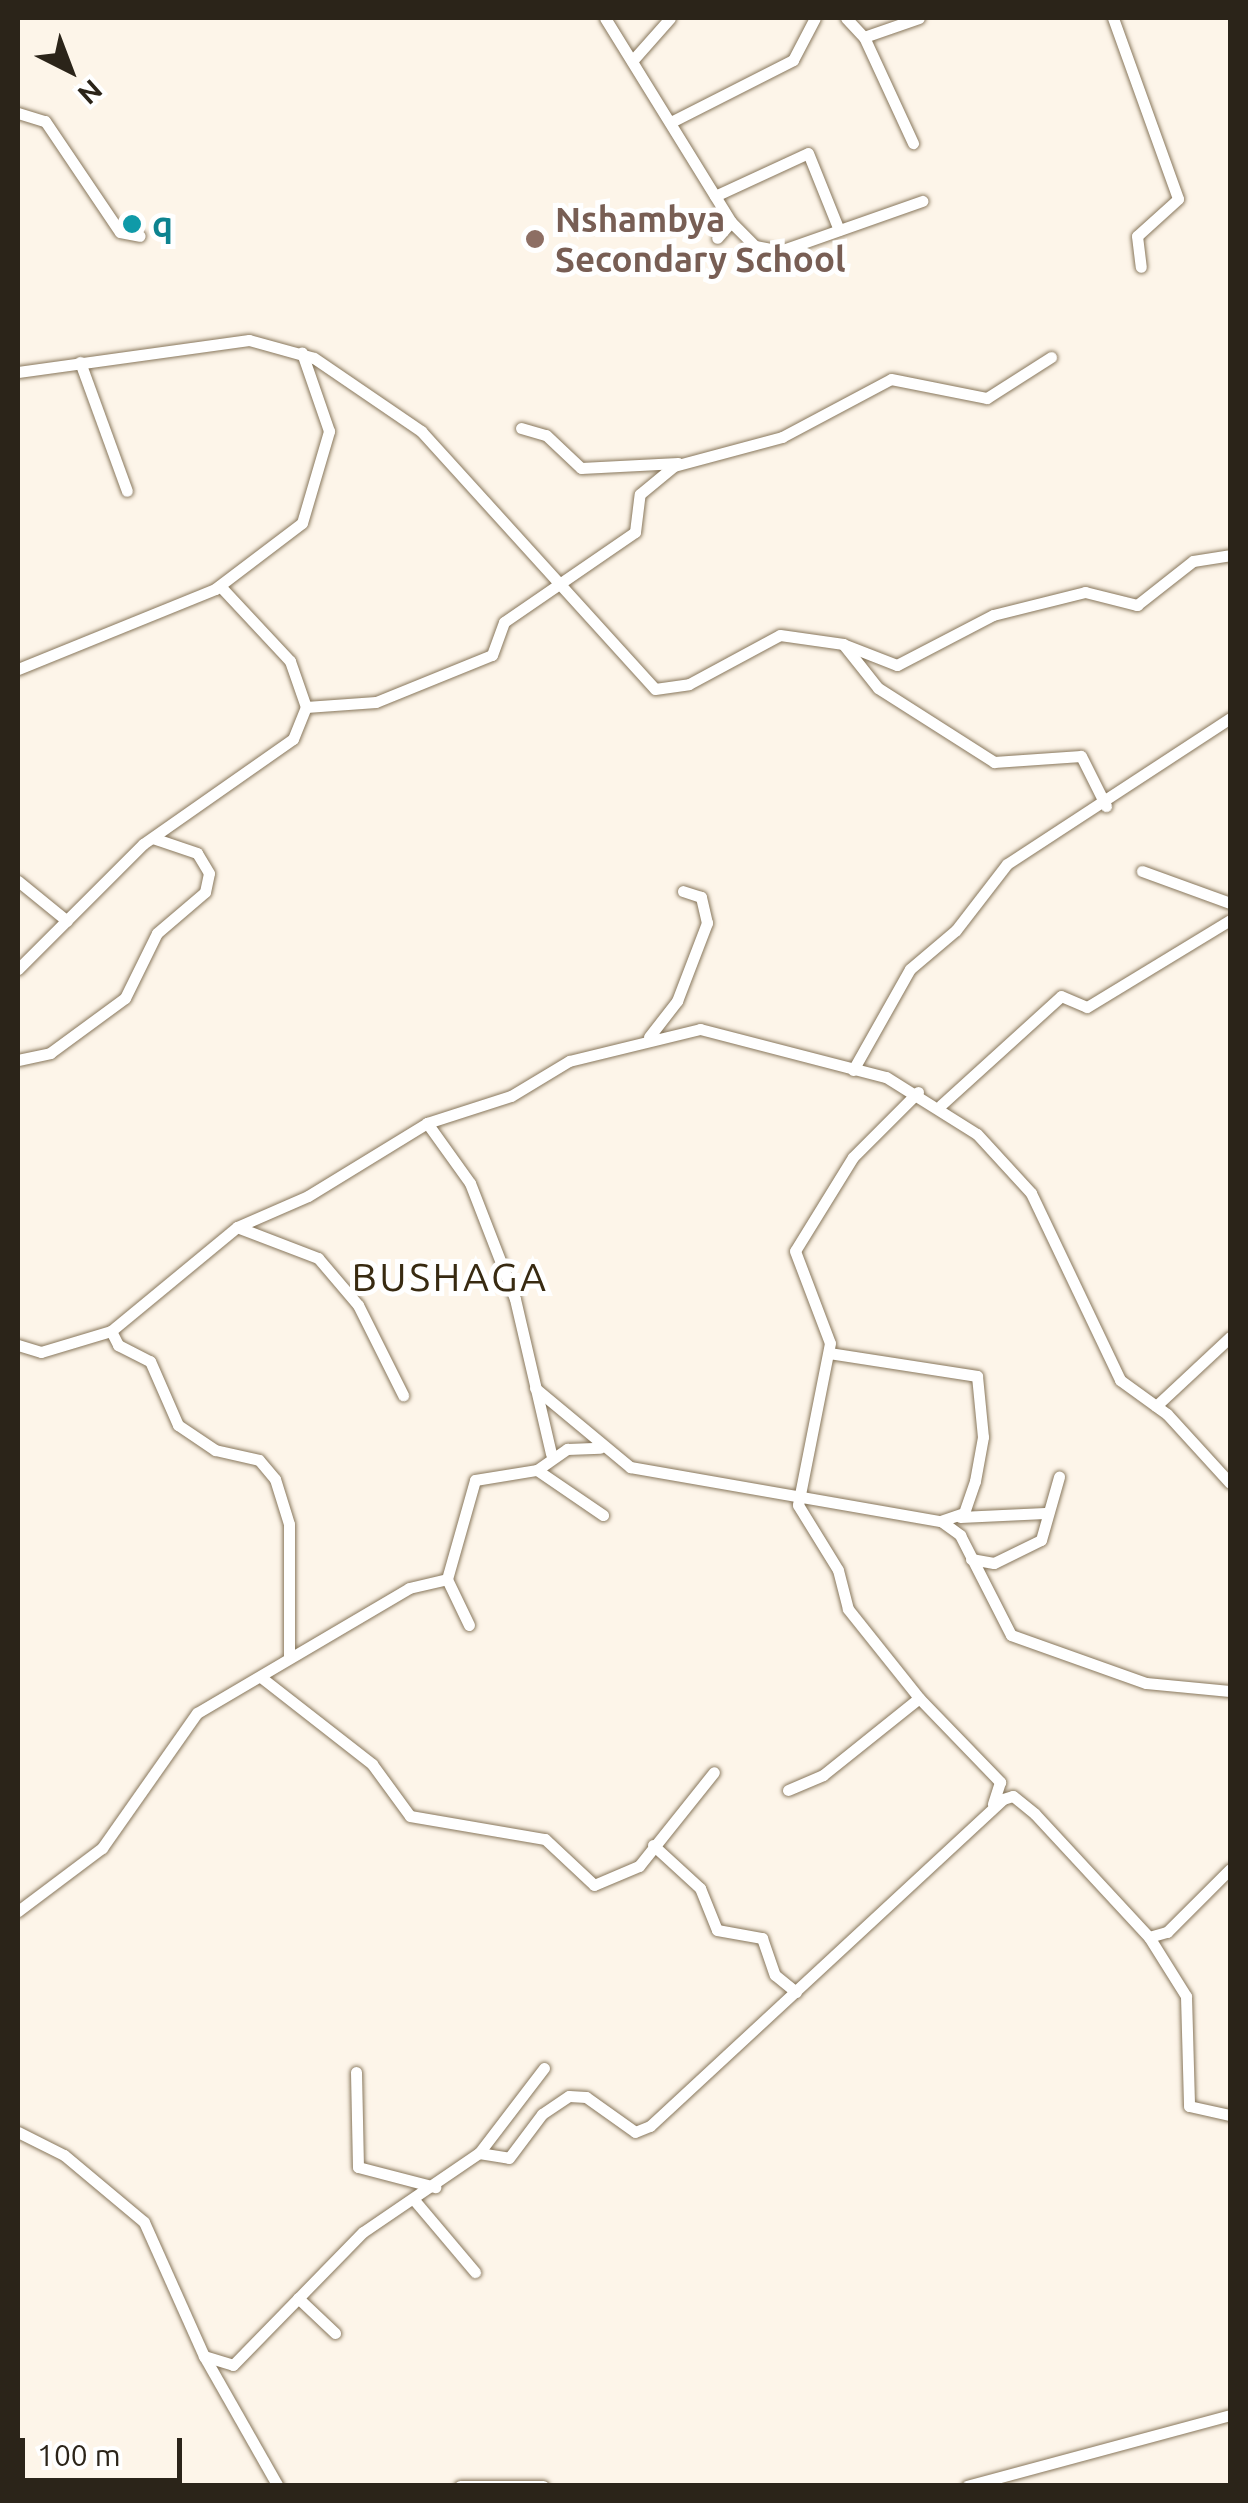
<!DOCTYPE html>
<style>
body{margin:0}
#map{position:relative;width:1248px;height:2503px;overflow:hidden;background:#fdf5e9;font-family:Ubuntu,sans-serif}
div>[style]{position:absolute}
[style*='--x']{left:calc(var(--x)*1px);top:calc(var(--y)*1px);width:calc(var(--w)*1px);rotate:calc(var(--a)*1deg)}
.roads{filter:drop-shadow(0 0 2px #88775c) drop-shadow(0 0 2px #88775c)}
.street>*{height:11px;margin:-5.5px;padding:0 5.5px;transform-origin:5.5px;border-radius:5.5px;background:#fff}
.dots>*{width:28px;height:28px;translate:-50% -50%;box-sizing:border-box;border:5px solid #fff;border-radius:50%}
span{translate:-50% -50%;white-space:nowrap;text-align:center;line-height:1.15;-webkit-text-stroke:10px #fff;paint-order:stroke}
.education-label{font-size:35px;color:#785e54;font-weight:700}
.left{translate:0 -50%;text-align:left}
.culture-label{font-size:35px;color:#0d838f;font-weight:700}
.quarter-label{font-size:40px;color:#382a11;letter-spacing:2.5px}
.frame{position:absolute;inset:0;border:20px solid #2b2419;pointer-events:none}
.north{position:absolute;left:20px;top:20px;width:100px;height:100px;-webkit-text-stroke:8px #fff;paint-order:stroke;rotate:138deg;font-size:28px;font-weight:700;line-height:40px;text-align:center;color:#2b2419}
.north::after{content:'';display:block;margin:auto;width:35px;height:45px;background:#2b2419;clip-path:polygon(50% 0,100% 100%,50% 72%,0 100%)}
.scale{position:absolute;left:20px;top:2438px;width:162px;height:45px;box-sizing:border-box;border:5px solid #2b2419;border-top:0;padding-left:12px;font-size:30px;line-height:35px;white-space:nowrap;color:#2b2419;-webkit-text-stroke:8px #fff;paint-order:stroke}
</style>
<div id="map">
<div class="roads">
<div class="street">
<div style="--x:605;--y:18;--w:240;--a:58.3"></div>
<div style="--x:731;--y:222;--w:21;--a:131"></div>
<div style="--x:846;--y:18;--w:26;--a:47"></div>
<div style="--x:864;--y:37;--w:58;--a:-19.1"></div>
<div style="--x:1113;--y:18;--w:192;--a:70.2"></div>
<div style="--x:1178;--y:199;--w:55;--a:137.9"></div>
<div style="--x:1137;--y:236;--w:31;--a:83"></div>
<div style="--x:864;--y:37;--w:117;--a:65.2"></div>
<div style="--x:632;--y:61;--w:57;--a:-48.5"></div>
<div style="--x:18;--y:113;--w:28;--a:17"></div>
<div style="--x:45;--y:121;--w:134;--a:56"></div>
<div style="--x:120;--y:232;--w:20;--a:11"></div>
<div style="--x:671;--y:122;--w:137;--a:-26.9"></div>
<div style="--x:793;--y:60;--w:47;--a:-62.4"></div>
<div style="--x:715;--y:196;--w:102;--a:-24.8"></div>
<div style="--x:808;--y:153;--w:83;--a:68.1"></div>
<div style="--x:731;--y:222;--w:34;--a:45"></div>
<div style="--x:755;--y:246;--w:25;--a:11"></div>
<div style="--x:780;--y:251;--w:151;--a:-19.4"></div>
<div style="--x:80;--y:362;--w:137;--a:70"></div>
<div style="--x:18;--y:372;--w:233;--a:-7.9"></div>
<div style="--x:249;--y:340;--w:67;--a:15.5"></div>
<div style="--x:314;--y:358;--w:130;--a:34.3"></div>
<div style="--x:421;--y:431;--w:348;--a:47.8"></div>
<div style="--x:655;--y:689;--w:34;--a:-8"></div>
<div style="--x:689;--y:684;--w:103;--a:-28.3"></div>
<div style="--x:780;--y:635;--w:64;--a:8.1"></div>
<div style="--x:843;--y:644;--w:56;--a:51.5"></div>
<div style="--x:878;--y:688;--w:138;--a:32.5"></div>
<div style="--x:994;--y:762;--w:87;--a:-3.9"></div>
<div style="--x:1081;--y:756;--w:56;--a:63.4"></div>
<div style="--x:521;--y:428;--w:26;--a:16"></div>
<div style="--x:546;--y:435;--w:48;--a:43.3"></div>
<div style="--x:581;--y:468;--w:97;--a:-3"></div>
<div style="--x:843;--y:644;--w:58;--a:21.3"></div>
<div style="--x:897;--y:665;--w:108;--a:-27.5"></div>
<div style="--x:993;--y:615;--w:95;--a:-14"></div>
<div style="--x:1085;--y:592;--w:54;--a:14"></div>
<div style="--x:1137;--y:605;--w:71;--a:-38.2"></div>
<div style="--x:1193;--y:561;--w:37;--a:-9"></div>
<div style="--x:18;--y:669;--w:213;--a:-22.1"></div>
<div style="--x:215;--y:589;--w:109;--a:-37.2"></div>
<div style="--x:302;--y:523;--w:96;--a:-73.6"></div>
<div style="--x:329;--y:431;--w:83;--a:-109.1"></div>
<div style="--x:306;--y:707;--w:70;--a:-4.1"></div>
<div style="--x:376;--y:702;--w:125;--a:-22.1"></div>
<div style="--x:492;--y:655;--w:35;--a:-70"></div>
<div style="--x:504;--y:622;--w:159;--a:-34.5"></div>
<div style="--x:635;--y:532;--w:38;--a:-83"></div>
<div style="--x:640;--y:494;--w:44;--a:-39.5"></div>
<div style="--x:674;--y:466;--w:112;--a:-15"></div>
<div style="--x:782;--y:437;--w:123;--a:-28"></div>
<div style="--x:891;--y:379;--w:98;--a:11.2"></div>
<div style="--x:987;--y:398;--w:76;--a:-32.6"></div>
<div style="--x:1142;--y:871;--w:94;--a:20"></div>
<div style="--x:18;--y:881;--w:63;--a:39.2"></div>
<div style="--x:18;--y:969;--w:177;--a:-45"></div>
<div style="--x:143;--y:844;--w:183;--a:-35"></div>
<div style="--x:293;--y:739;--w:35;--a:-68"></div>
<div style="--x:306;--y:707;--w:49;--a:-109.2"></div>
<div style="--x:290;--y:661;--w:103;--a:-133"></div>
<div style="--x:649;--y:1037;--w:46;--a:-52.1"></div>
<div style="--x:677;--y:1001;--w:84;--a:-69"></div>
<div style="--x:707;--y:923;--w:27;--a:-103"></div>
<div style="--x:701;--y:897;--w:19;--a:-162"></div>
<div style="--x:18;--y:1060;--w:33;--a:-12"></div>
<div style="--x:50;--y:1053;--w:93;--a:-36.3"></div>
<div style="--x:125;--y:998;--w:72;--a:-63.8"></div>
<div style="--x:157;--y:933;--w:63;--a:-40.5"></div>
<div style="--x:205;--y:892;--w:19;--a:-78"></div>
<div style="--x:209;--y:873;--w:23;--a:-121"></div>
<div style="--x:197;--y:853;--w:46;--a:-161.2"></div>
<div style="--x:853;--y:1070;--w:116;--a:-60.6"></div>
<div style="--x:910;--y:969;--w:60;--a:-40.3"></div>
<div style="--x:956;--y:930;--w:83;--a:-52.3"></div>
<div style="--x:1007;--y:864;--w:267;--a:-33.2"></div>
<div style="--x:918;--y:1092;--w:92;--a:135"></div>
<div style="--x:853;--y:1157;--w:110;--a:121.7"></div>
<div style="--x:795;--y:1251;--w:98;--a:69.2"></div>
<div style="--x:830;--y:1343;--w:165;--a:101.2"></div>
<div style="--x:798;--y:1505;--w:76;--a:58.4"></div>
<div style="--x:838;--y:1570;--w:40;--a:75.6"></div>
<div style="--x:848;--y:1609;--w:114;--a:51.4"></div>
<div style="--x:941;--y:1105;--w:162;--a:-42.2"></div>
<div style="--x:1061;--y:996;--w:28;--a:23"></div>
<div style="--x:1087;--y:1007;--w:167;--a:-31.3"></div>
<div style="--x:427;--y:1123;--w:74;--a:54.4"></div>
<div style="--x:470;--y:1183;--w:124;--a:68.8"></div>
<div style="--x:515;--y:1299;--w:159;--a:76.9"></div>
<div style="--x:237;--y:1227;--w:87;--a:20.9"></div>
<div style="--x:318;--y:1258;--w:62;--a:49.6"></div>
<div style="--x:358;--y:1305;--w:101;--a:63.4"></div>
<div style="--x:111;--y:1331;--w:16;--a:63"></div>
<div style="--x:118;--y:1345;--w:36;--a:27"></div>
<div style="--x:150;--y:1361;--w:70;--a:66.4"></div>
<div style="--x:178;--y:1425;--w:45;--a:34"></div>
<div style="--x:215;--y:1450;--w:45;--a:12.8"></div>
<div style="--x:259;--y:1460;--w:25;--a:50"></div>
<div style="--x:275;--y:1479;--w:47;--a:72.7"></div>
<div style="--x:289;--y:1524;--w:132;--a:90"></div>
<div style="--x:18;--y:1345;--w:24;--a:17"></div>
<div style="--x:41;--y:1352;--w:73;--a:-16.7"></div>
<div style="--x:111;--y:1331;--w:163;--a:-39.5"></div>
<div style="--x:237;--y:1227;--w:77;--a:-23.6"></div>
<div style="--x:308;--y:1196;--w:140;--a:-31.5"></div>
<div style="--x:427;--y:1123;--w:88;--a:-17.8"></div>
<div style="--x:511;--y:1096;--w:68;--a:-31.1"></div>
<div style="--x:569;--y:1061;--w:135;--a:-13.7"></div>
<div style="--x:700;--y:1029;--w:192;--a:14.5"></div>
<div style="--x:886;--y:1077;--w:107;--a:32.1"></div>
<div style="--x:977;--y:1134;--w:80;--a:47.5"></div>
<div style="--x:1031;--y:1193;--w:207;--a:64.5"></div>
<div style="--x:1120;--y:1380;--w:58;--a:35.9"></div>
<div style="--x:1167;--y:1414;--w:93;--a:47.6"></div>
<div style="--x:829;--y:1353;--w:150;--a:8.8"></div>
<div style="--x:977;--y:1376;--w:61;--a:84.4"></div>
<div style="--x:983;--y:1437;--w:45;--a:100.3"></div>
<div style="--x:975;--y:1481;--w:34;--a:109"></div>
<div style="--x:964;--y:1513;--w:24;--a:161"></div>
<div style="--x:535;--y:1388;--w:124;--a:39.7"></div>
<div style="--x:630;--y:1467;--w:316;--a:9.9"></div>
<div style="--x:941;--y:1521;--w:24;--a:36"></div>
<div style="--x:960;--y:1535;--w:112;--a:63"></div>
<div style="--x:1011;--y:1635;--w:143;--a:19.6"></div>
<div style="--x:1146;--y:1683;--w:84;--a:5.4"></div>
<div style="--x:1156;--y:1406;--w:101;--a:-43"></div>
<div style="--x:537;--y:1470;--w:80;--a:34.3"></div>
<div style="--x:960;--y:1517;--w:85;--a:-2.7"></div>
<div style="--x:971;--y:1559;--w:23;--a:10"></div>
<div style="--x:994;--y:1563;--w:52;--a:-26.1"></div>
<div style="--x:1041;--y:1540;--w:66;--a:-74.1"></div>
<div style="--x:469;--y:1625;--w:51;--a:-115.6"></div>
<div style="--x:447;--y:1579;--w:103;--a:-74.2"></div>
<div style="--x:475;--y:1480;--w:63;--a:-9.2"></div>
<div style="--x:537;--y:1470;--w:37;--a:-35"></div>
<div style="--x:567;--y:1449;--w:33;--a:-2"></div>
<div style="--x:262;--y:1678;--w:140;--a:38"></div>
<div style="--x:372;--y:1764;--w:64;--a:53.8"></div>
<div style="--x:410;--y:1816;--w:137;--a:9.7"></div>
<div style="--x:545;--y:1839;--w:67;--a:43.2"></div>
<div style="--x:594;--y:1885;--w:49;--a:-22.9"></div>
<div style="--x:639;--y:1866;--w:120;--a:-51.4"></div>
<div style="--x:788;--y:1790;--w:38;--a:-23"></div>
<div style="--x:823;--y:1775;--w:123;--a:-38.7"></div>
<div style="--x:919;--y:1698;--w:117;--a:46"></div>
<div style="--x:1000;--y:1782;--w:23;--a:108"></div>
<div style="--x:653;--y:1845;--w:64;--a:42.5"></div>
<div style="--x:700;--y:1888;--w:45;--a:68"></div>
<div style="--x:717;--y:1930;--w:46;--a:10.1"></div>
<div style="--x:762;--y:1938;--w:39;--a:71"></div>
<div style="--x:775;--y:1975;--w:27;--a:39"></div>
<div style="--x:18;--y:1911;--w:105;--a:-36.9"></div>
<div style="--x:102;--y:1848;--w:165;--a:-54.9"></div>
<div style="--x:197;--y:1713;--w:246;--a:-30.5"></div>
<div style="--x:409;--y:1588;--w:39;--a:-13"></div>
<div style="--x:1149;--y:1937;--w:70;--a:57.9"></div>
<div style="--x:1186;--y:1996;--w:110;--a:88.4"></div>
<div style="--x:1189;--y:2106;--w:42;--a:12.4"></div>
<div style="--x:356;--y:2072;--w:95;--a:88.8"></div>
<div style="--x:358;--y:2167;--w:80;--a:14.6"></div>
<div style="--x:18;--y:2132;--w:51;--a:26.6"></div>
<div style="--x:64;--y:2155;--w:104;--a:39.9"></div>
<div style="--x:144;--y:2222;--w:147;--a:65.9"></div>
<div style="--x:204;--y:2356;--w:150;--a:60.4"></div>
<div style="--x:479;--y:2153;--w:107;--a:-52.6"></div>
<div style="--x:415;--y:2201;--w:93;--a:49.8"></div>
<div style="--x:298;--y:2298;--w:51;--a:43.4"></div>
<div style="--x:204;--y:2356;--w:30;--a:17"></div>
<div style="--x:233;--y:2365;--w:186;--a:-45.7"></div>
<div style="--x:363;--y:2232;--w:140;--a:-34.3"></div>
<div style="--x:479;--y:2153;--w:30;--a:9"></div>
<div style="--x:509;--y:2158;--w:55;--a:-53.1"></div>
<div style="--x:542;--y:2114;--w:32;--a:-34"></div>
<div style="--x:569;--y:2096;--w:17;--a:3"></div>
<div style="--x:586;--y:2097;--w:60;--a:35.5"></div>
<div style="--x:635;--y:2132;--w:16;--a:-22"></div>
<div style="--x:650;--y:2126;--w:481;--a:-42.8"></div>
<div style="--x:1003;--y:1799;--w:10;--a:-17"></div>
<div style="--x:1013;--y:1796;--w:28;--a:39"></div>
<div style="--x:1035;--y:1814;--w:168;--a:47.2"></div>
<div style="--x:1149;--y:1937;--w:19;--a:-16"></div>
<div style="--x:1167;--y:1932;--w:89;--a:-45"></div>
<div style="--x:460;--y:2486;--w:83;--a:0"></div>
<div style="--x:967;--y:2486;--w:272;--a:-15.1"></div>
</div>
</div>
<div class="dots">
<div style="left:132px;top:224px;background:#0f9aa8"></div>
<div style="left:535px;top:239px;background:#8d6e63"></div>
</div>
<div class="education-label">
<span class="left" style="left:555px;top:239px">Nshambya<br>Secondary School</span>
</div>
<div class="culture-label">
<span class="left" style="left:152px;top:224px">q</span>
</div>
<div class="quarter-label">
<span style="left:450px;top:1277px">BUSHAGA</span>
</div>
<div class="frame"></div>
<div class="north">N</div>
<div class="scale">100 m</div>
</div>
